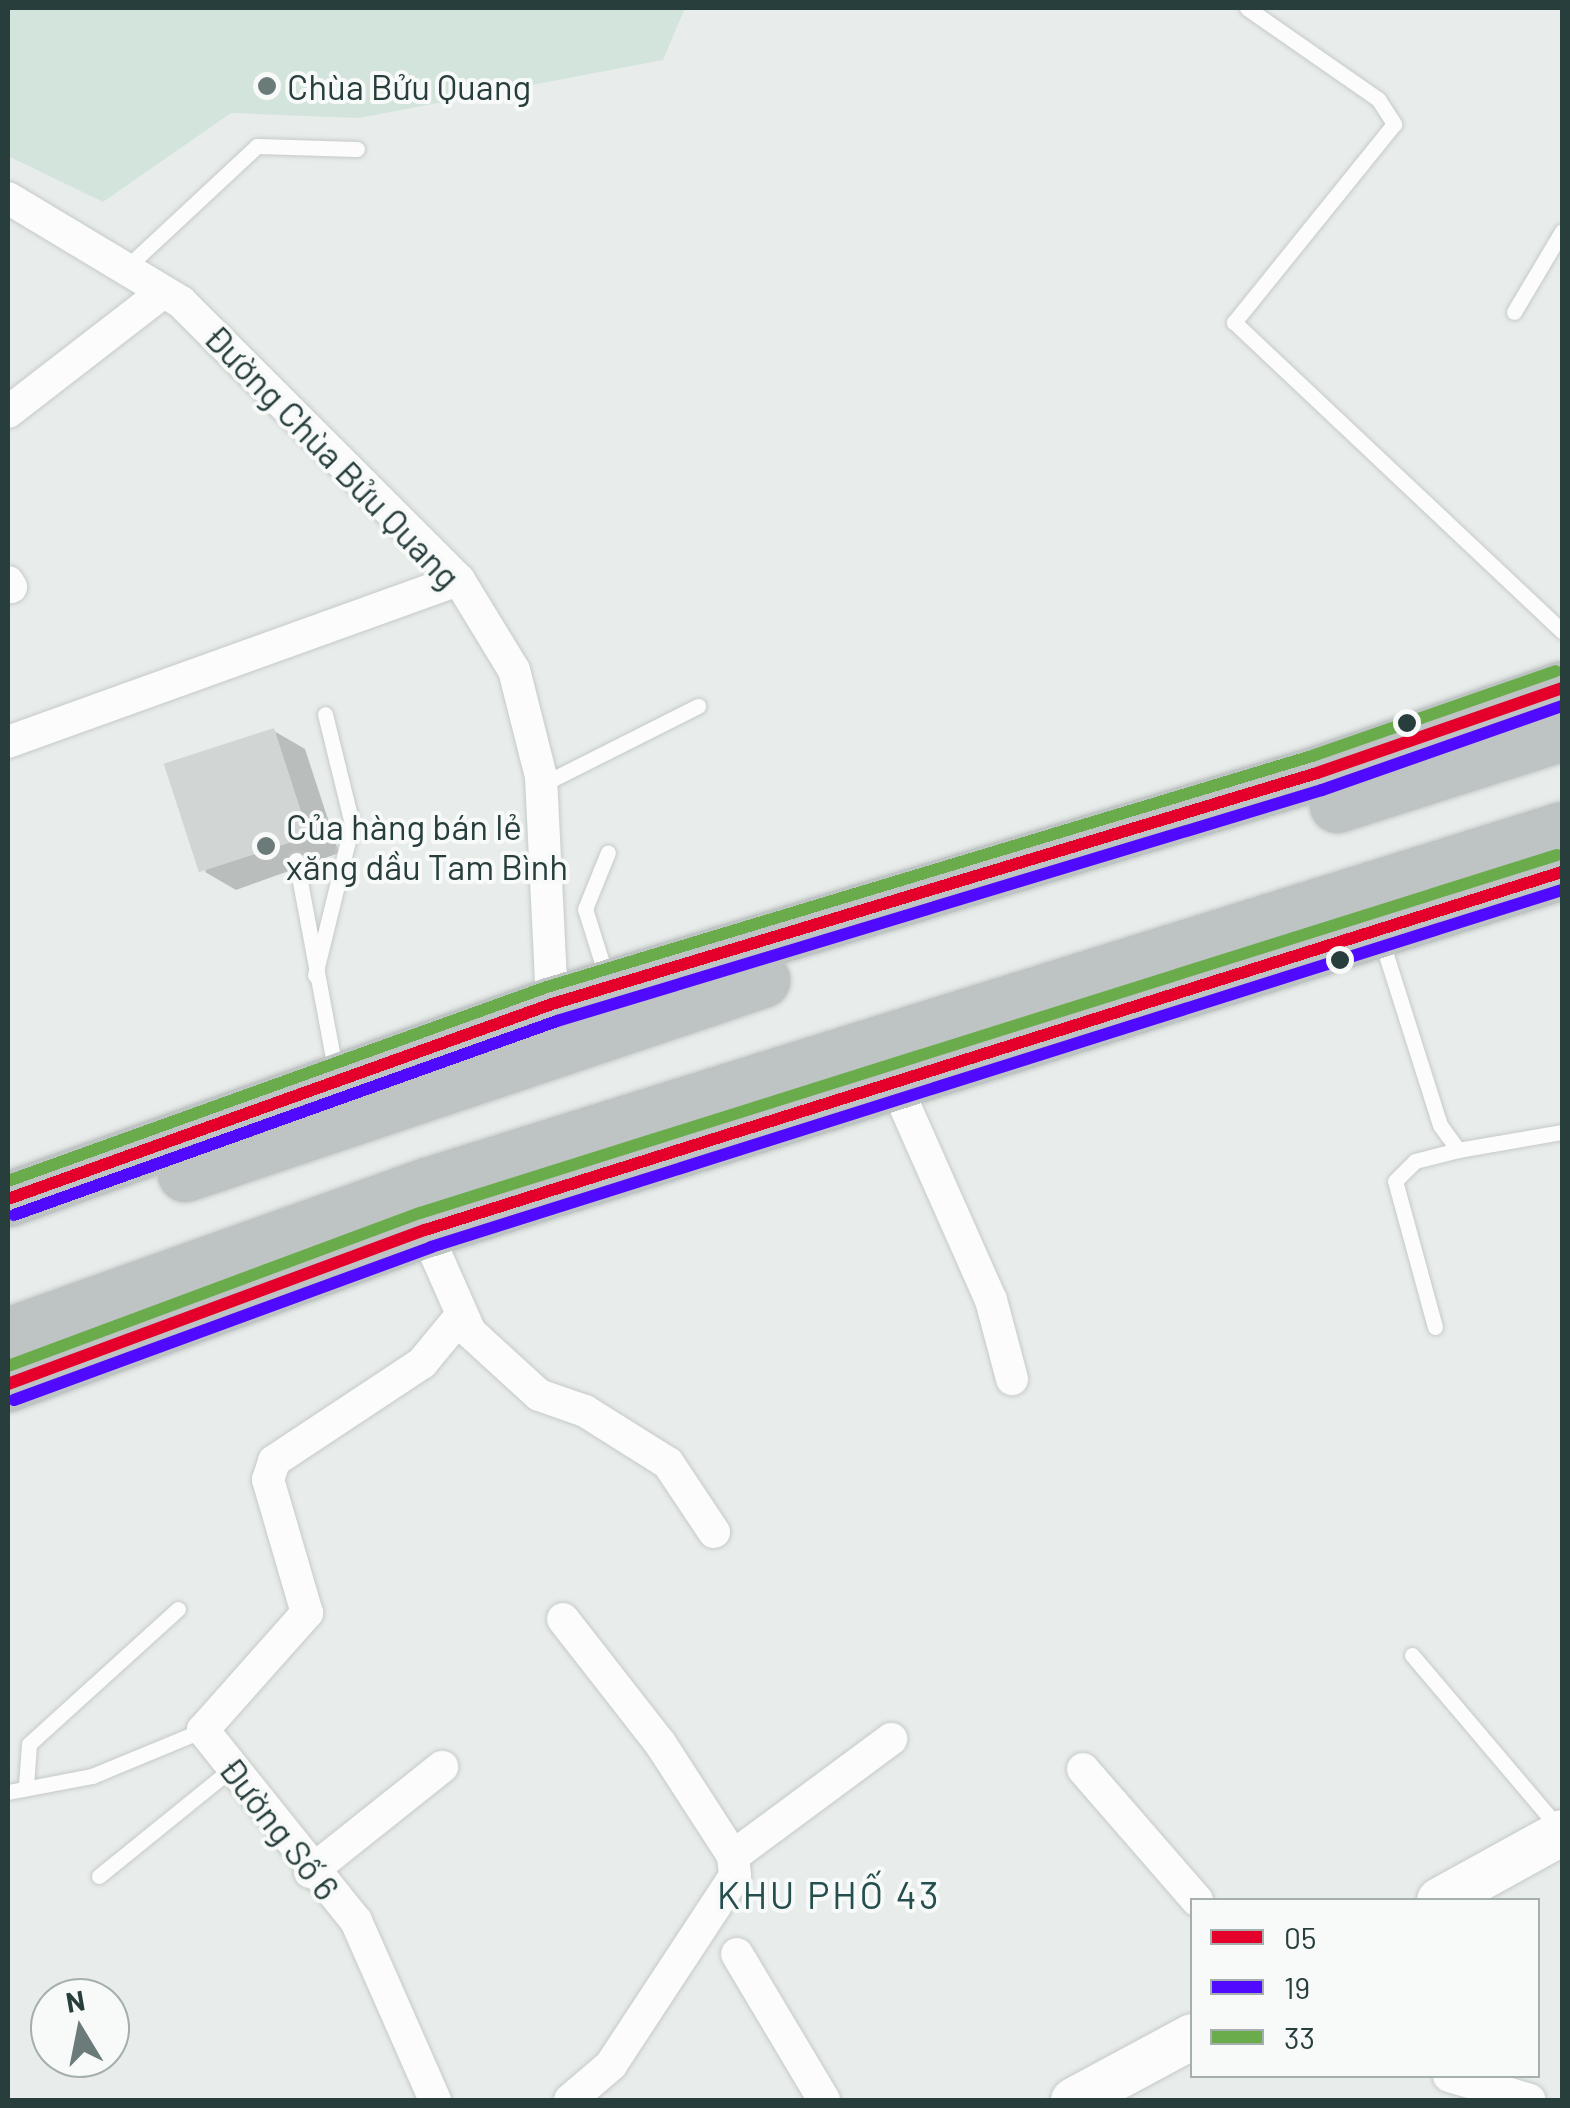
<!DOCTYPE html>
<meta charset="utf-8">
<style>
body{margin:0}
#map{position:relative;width:1570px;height:2108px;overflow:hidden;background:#e8edeb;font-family:Barlow,sans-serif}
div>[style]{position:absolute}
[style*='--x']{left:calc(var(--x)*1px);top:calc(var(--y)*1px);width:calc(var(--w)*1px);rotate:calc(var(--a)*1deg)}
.green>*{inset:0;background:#d3e4dc}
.shadow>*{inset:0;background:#0003}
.building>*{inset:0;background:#d1d5d4;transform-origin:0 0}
.roads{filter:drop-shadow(0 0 2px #c5cac8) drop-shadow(0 0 2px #c5cac8)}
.lane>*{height:15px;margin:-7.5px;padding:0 7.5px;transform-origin:7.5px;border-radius:7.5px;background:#fcfcfc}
.street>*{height:32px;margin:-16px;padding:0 16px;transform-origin:16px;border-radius:16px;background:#fcfcfc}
.secondary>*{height:45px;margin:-22.5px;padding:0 22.5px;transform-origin:22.5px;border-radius:22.5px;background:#fcfcfc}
.highway>*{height:55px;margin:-27.5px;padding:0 27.5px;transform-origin:27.5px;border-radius:27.5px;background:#bec3c3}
.bus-1>*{height:12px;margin:-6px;padding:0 6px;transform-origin:6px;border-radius:6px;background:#e4002b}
.bus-2>*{height:12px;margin:-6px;padding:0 6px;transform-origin:6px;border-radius:6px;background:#4f0aff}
.bus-3>*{height:12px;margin:-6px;padding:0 6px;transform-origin:6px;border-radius:6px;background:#6aac4b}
.dots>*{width:28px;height:28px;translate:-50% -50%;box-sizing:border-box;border:5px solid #f7faf9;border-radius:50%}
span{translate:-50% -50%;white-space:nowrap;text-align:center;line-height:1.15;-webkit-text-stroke:8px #f7faf9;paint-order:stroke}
.poi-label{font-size:35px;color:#273e3d}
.left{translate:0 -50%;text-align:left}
.street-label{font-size:35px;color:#273e3d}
.neighbourhood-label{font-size:38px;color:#254f4e;letter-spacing:2.5px}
.frame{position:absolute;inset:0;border:10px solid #273e3d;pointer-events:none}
.legend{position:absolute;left:1190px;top:1898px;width:350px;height:180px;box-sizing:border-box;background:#f7faf9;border:2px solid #a4afae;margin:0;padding:12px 18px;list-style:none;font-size:30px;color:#273e3d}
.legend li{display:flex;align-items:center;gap:20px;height:50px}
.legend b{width:50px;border:2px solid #a4afae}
.north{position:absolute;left:30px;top:1978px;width:100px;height:100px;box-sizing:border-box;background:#f7faf9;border:2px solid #a4afae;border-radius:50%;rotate:350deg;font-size:28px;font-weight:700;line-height:40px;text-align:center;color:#273e3d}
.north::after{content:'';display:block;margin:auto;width:35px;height:45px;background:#6b7b7a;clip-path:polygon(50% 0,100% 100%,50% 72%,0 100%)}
</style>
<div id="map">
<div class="green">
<div style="clip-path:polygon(8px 8px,685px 8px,663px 60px,359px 118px,231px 113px,103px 202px,8px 156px)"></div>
</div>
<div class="shadow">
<div style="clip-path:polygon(274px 731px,305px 749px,339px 853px,236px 890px,205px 872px)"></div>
</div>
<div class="building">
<div style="left:274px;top:728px;width:114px;height:116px;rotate:72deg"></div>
</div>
<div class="roads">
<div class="lane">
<div style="--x:1247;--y:8;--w:160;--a:34.8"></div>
<div style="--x:1378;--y:99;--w:30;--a:57"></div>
<div style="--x:1394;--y:124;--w:255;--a:128.9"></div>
<div style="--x:1234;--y:322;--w:451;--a:43.3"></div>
<div style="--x:126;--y:268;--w:179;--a:-43"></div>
<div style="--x:257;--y:146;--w:100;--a:1.7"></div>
<div style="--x:1514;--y:312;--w:94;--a:-59.3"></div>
<div style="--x:541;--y:785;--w:176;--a:-26.7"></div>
<div style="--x:296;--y:860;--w:217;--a:79.4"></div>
<div style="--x:1381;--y:939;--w:195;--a:72.4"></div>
<div style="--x:1440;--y:1125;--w:31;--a:54"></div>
<div style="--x:1458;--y:1150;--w:106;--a:-9.8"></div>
<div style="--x:315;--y:975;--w:155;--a:-76.2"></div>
<div style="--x:352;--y:824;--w:113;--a:-103.8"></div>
<div style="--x:607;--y:979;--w:73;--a:-107.4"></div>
<div style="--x:585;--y:909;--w:61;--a:-68"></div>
<div style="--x:1435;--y:1327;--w:151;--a:-105.3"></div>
<div style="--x:1395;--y:1181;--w:28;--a:-45"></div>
<div style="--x:1415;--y:1161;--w:44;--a:-14.3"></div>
<div style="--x:1412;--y:1655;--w:226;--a:49.7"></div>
<div style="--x:26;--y:1786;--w:42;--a:-85.9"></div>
<div style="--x:29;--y:1744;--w:201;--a:-42.2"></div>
<div style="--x:8;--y:1792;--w:86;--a:-10.8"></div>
<div style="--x:92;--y:1776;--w:120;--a:-22.5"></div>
<div style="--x:99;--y:1876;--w:170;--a:-39"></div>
</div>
<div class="street">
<div style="--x:8;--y:198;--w:202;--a:31"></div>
<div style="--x:181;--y:302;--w:393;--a:45"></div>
<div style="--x:459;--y:580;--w:105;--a:58.6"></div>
<div style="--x:514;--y:670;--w:110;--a:75.8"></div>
<div style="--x:541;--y:777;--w:242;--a:87.2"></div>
<div style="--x:8;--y:412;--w:196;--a:-37.7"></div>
<div style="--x:8;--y:582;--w:6;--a:59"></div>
<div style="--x:8;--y:742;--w:479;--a:-19.8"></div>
<div style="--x:896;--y:1086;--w:234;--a:66.1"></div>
<div style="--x:991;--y:1300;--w:82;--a:75.1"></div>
<div style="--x:425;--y:1230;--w:111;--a:66.2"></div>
<div style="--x:470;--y:1332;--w:93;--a:42.4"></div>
<div style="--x:539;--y:1395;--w:49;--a:19.2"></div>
<div style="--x:585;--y:1411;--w:98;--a:32.1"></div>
<div style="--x:668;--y:1463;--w:83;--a:56.3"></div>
<div style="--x:563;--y:1619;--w:157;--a:52"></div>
<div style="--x:660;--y:1743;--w:135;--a:57.1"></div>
<div style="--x:733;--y:1856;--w:20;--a:84"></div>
<div style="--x:735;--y:1876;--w:226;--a:123.3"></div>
<div style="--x:611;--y:2065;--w:54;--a:139.5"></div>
<div style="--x:1083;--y:1769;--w:174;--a:49"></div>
<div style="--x:733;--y:1856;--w:197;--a:-36.5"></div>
<div style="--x:310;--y:1872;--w:169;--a:-38.5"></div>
<div style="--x:737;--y:1954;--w:170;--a:59.2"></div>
<div style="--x:1449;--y:2076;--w:84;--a:16.5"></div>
<div style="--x:435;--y:2100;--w:196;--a:-113.8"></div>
<div style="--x:356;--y:1921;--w:245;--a:-128.7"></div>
<div style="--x:203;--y:1730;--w:157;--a:-48.4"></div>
<div style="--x:307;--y:1613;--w:139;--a:-106.3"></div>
<div style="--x:268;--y:1480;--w:20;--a:-72"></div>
<div style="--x:274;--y:1461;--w:178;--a:-33.5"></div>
<div style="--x:422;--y:1363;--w:60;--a:-50.4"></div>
</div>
<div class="secondary">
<div style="--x:1439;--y:1900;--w:141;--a:-28.9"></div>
<div style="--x:1073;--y:2100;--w:135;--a:-28.3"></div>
</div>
<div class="highway">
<div style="--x:1337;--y:805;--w:236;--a:-17.7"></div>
<div style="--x:185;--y:1174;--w:609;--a:-18.58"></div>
<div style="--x:8;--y:1199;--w:578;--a:-19.72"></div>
<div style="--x:552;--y:1004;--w:799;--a:-16.8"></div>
<div style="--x:1317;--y:773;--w:259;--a:-19.1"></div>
<div style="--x:8;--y:1335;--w:448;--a:-19.7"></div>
<div style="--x:430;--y:1184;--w:1186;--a:-17.41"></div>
<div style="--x:8;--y:1384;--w:445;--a:-20.3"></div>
<div style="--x:425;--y:1230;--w:1192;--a:-17.48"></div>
</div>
</div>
<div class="bus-1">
<div style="--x:8;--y:1199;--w:578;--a:-19.72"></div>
<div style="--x:552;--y:1004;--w:799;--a:-16.8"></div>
<div style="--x:1317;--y:773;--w:259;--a:-19.1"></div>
<div style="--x:8;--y:1384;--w:445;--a:-20.3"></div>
<div style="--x:425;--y:1230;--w:1192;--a:-17.48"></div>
</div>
<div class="bus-2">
<div style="--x:14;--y:1215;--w:577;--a:-19.66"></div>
<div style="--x:557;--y:1021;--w:799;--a:-16.8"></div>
<div style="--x:1322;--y:790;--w:254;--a:-19.3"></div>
<div style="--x:14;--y:1400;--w:444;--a:-20.1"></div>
<div style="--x:431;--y:1247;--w:1186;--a:-17.52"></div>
</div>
<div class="bus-3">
<div style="--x:8;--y:1181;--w:573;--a:-19.8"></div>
<div style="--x:547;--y:987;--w:799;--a:-16.8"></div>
<div style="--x:1312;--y:756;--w:258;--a:-19.2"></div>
<div style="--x:8;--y:1366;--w:439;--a:-20.4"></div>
<div style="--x:420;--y:1213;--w:1192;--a:-17.48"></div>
</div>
<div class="dots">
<div style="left:267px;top:86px;background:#6b7b7a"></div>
<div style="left:1407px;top:723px;background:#273e3d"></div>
<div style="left:266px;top:846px;background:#6b7b7a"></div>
<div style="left:1340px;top:960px;background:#273e3d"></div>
</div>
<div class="poi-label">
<span class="left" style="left:287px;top:86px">Chùa Bửu Quang</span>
<span class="left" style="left:286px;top:846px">Của hàng bán lẻ<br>xăng dầu Tam Bình</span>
</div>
<div class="street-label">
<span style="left:333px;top:456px;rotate:46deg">Đường Chùa Bửu Quang</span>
<span style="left:280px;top:1828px;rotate:52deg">Đường Số 6</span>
</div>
<div class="neighbourhood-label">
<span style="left:829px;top:1895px">KHU PHỐ 43</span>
</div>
<div class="frame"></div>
<ul class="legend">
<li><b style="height:12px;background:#e4002b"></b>05</li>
<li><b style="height:12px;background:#4f0aff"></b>19</li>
<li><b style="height:12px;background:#6aac4b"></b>33</li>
</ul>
<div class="north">N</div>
</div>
